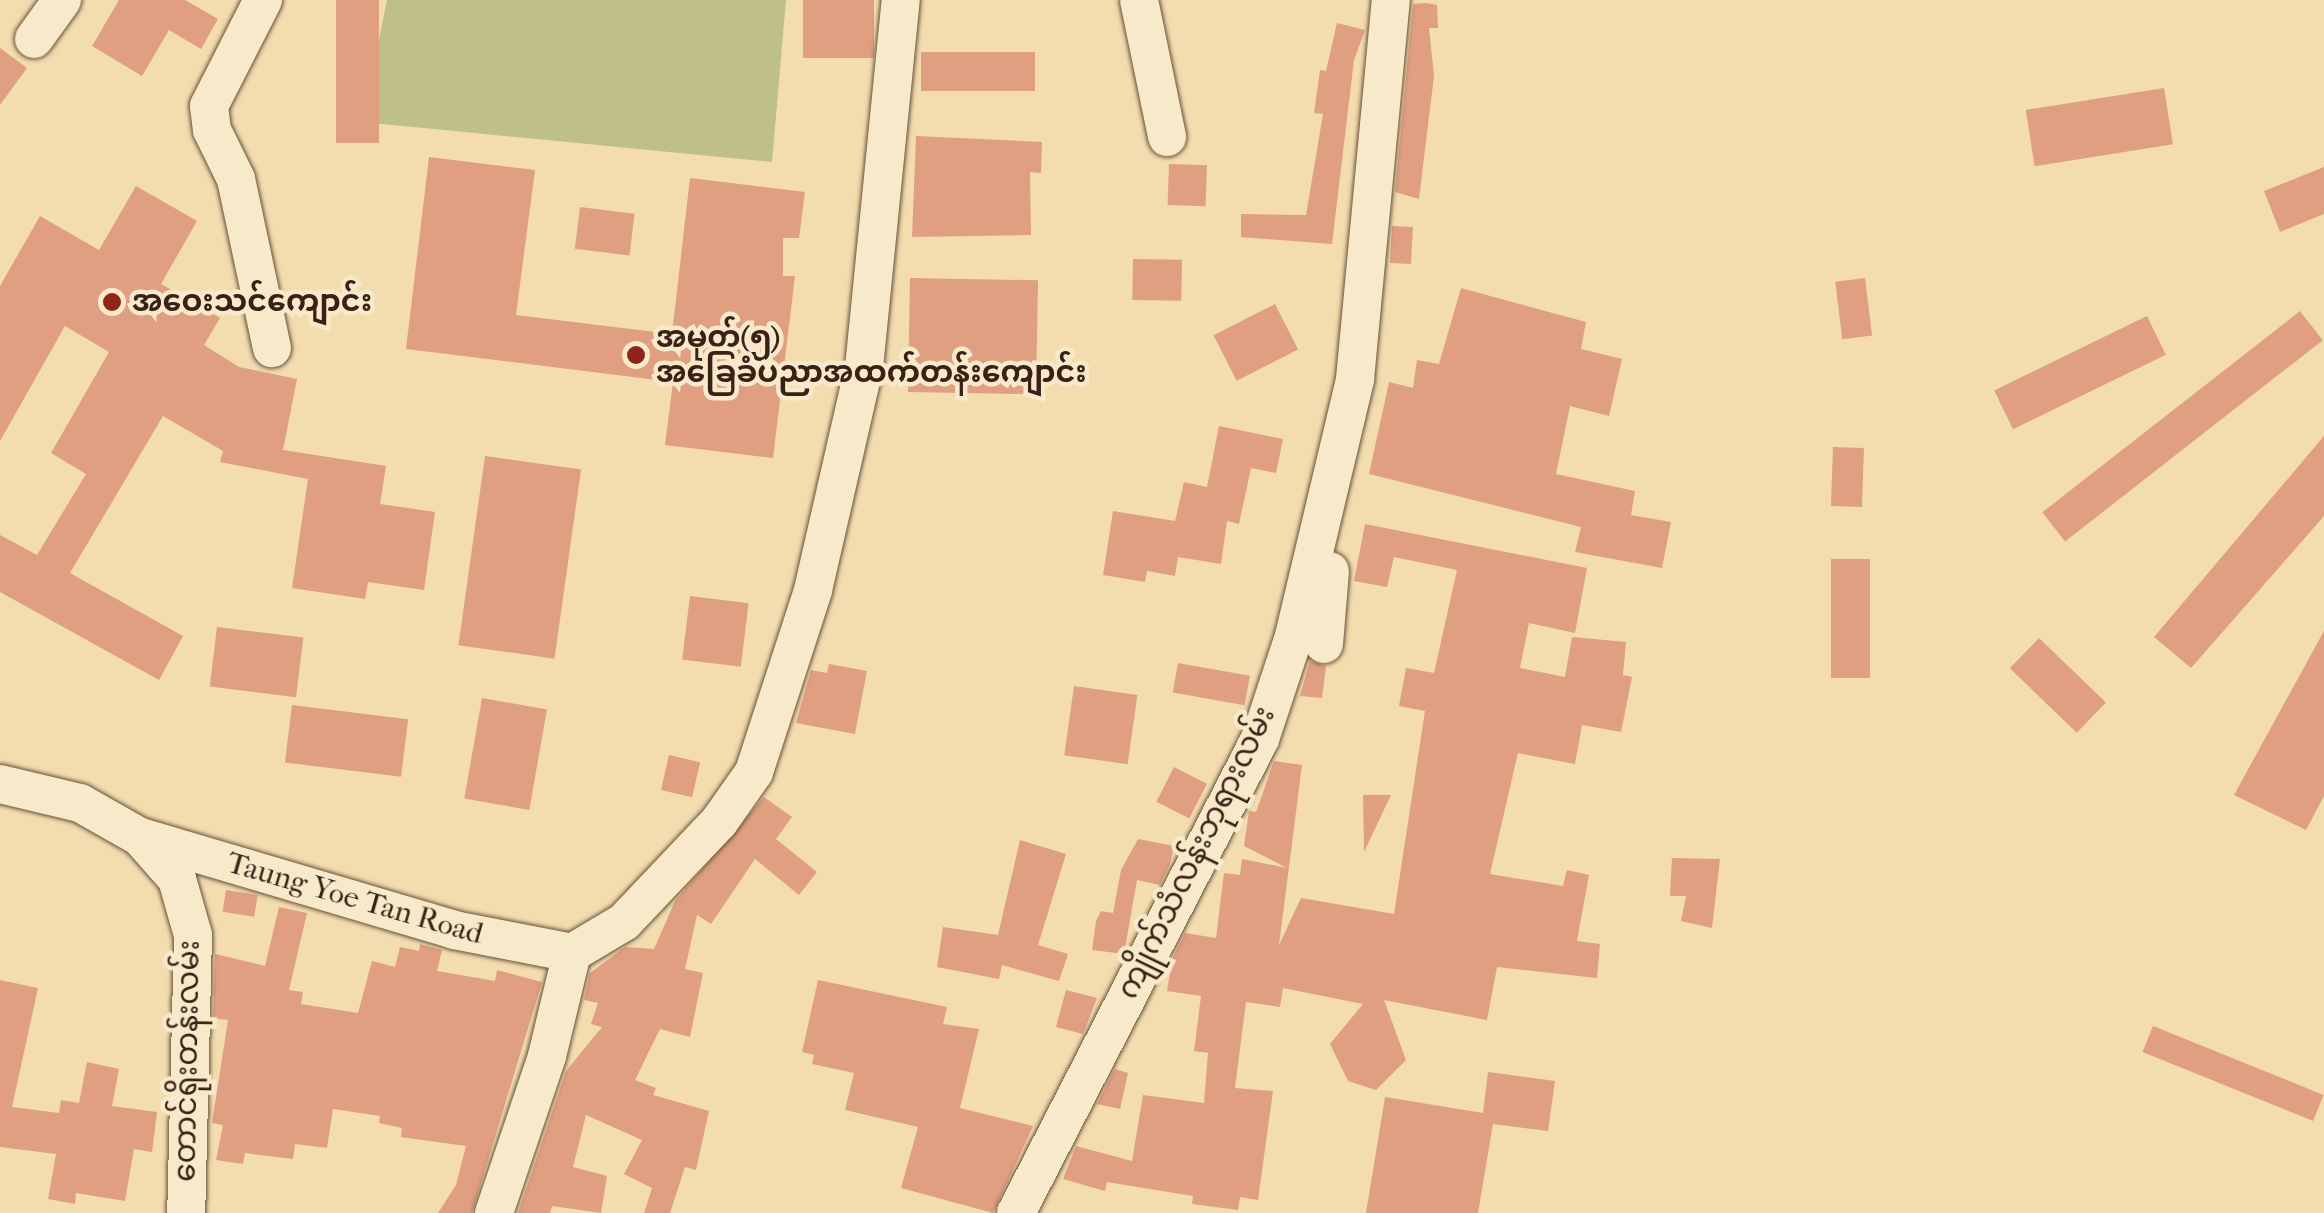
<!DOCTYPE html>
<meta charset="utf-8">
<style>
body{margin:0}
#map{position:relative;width:2324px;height:1213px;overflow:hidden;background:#f3ddae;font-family:"IM FELL French Canon","Noto Sans Myanmar",serif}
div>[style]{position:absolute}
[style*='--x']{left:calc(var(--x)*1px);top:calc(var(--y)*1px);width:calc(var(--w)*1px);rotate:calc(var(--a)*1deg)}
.green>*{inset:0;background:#bfc087}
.building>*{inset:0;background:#df9f80;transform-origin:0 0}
.roads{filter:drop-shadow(0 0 2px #68503c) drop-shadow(0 0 2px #68503c)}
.minor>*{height:38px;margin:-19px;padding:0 19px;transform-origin:19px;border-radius:19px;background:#f7e9ca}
.dots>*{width:28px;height:28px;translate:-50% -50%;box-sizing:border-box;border:5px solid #f7e9ca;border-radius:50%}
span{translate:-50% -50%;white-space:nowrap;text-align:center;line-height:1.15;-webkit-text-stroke:9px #f7e9ca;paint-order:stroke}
.poi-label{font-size:30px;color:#3a2116;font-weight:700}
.left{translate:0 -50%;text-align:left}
.street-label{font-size:30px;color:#3a2116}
</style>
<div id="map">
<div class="green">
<div style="clip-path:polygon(387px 0,786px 0,772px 162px,362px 122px)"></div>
</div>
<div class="building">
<div style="clip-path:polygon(119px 0,185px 0,218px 19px,201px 49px,169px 30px,142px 76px,92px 46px)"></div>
<div style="left:336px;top:0;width:43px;height:143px"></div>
<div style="left:803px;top:0;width:71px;height:58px"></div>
<div style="clip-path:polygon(1426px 3px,1437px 5px,1438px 28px,1429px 28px,1434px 76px,1419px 199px,1395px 192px,1413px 4px)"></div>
<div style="clip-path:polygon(1337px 23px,1365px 30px,1354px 60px,1332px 244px,1241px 237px,1241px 214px,1306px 215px,1323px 114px,1314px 113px,1320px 70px,1326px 71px)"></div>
<div style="clip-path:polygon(0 48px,27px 68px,0 105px)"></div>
<div style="left:1035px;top:52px;width:39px;height:114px;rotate:90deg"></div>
<div style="left:2164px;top:88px;width:57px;height:140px;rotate:81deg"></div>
<div style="clip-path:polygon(916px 136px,1042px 142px,1041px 173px,1030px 172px,1031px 235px,912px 237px)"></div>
<div style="clip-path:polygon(429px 157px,535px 170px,516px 315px,672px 334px,690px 178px,805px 192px,799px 238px,783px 238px,783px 276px,795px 276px,773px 458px,665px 445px,673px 382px,406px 349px)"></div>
<div style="left:1169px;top:164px;width:38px;height:41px;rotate:2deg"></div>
<div style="clip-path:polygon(2324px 167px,2324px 214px,2280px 232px,2264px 191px)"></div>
<div style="clip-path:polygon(136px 186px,197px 221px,161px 284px,220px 318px,204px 345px,239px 367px,297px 379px,283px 450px,386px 466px,380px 504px,435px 512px,424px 590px,368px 582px,365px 599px,292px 588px,308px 479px,220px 462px,223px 451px,163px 416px,70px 573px,183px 636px,159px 680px,0 592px,0 535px,37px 555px,86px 474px,51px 453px,109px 352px,65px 326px,0 441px,0 286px,40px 216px,99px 250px)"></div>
<div style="left:580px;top:207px;width:55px;height:42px;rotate:7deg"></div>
<div style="left:1392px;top:226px;width:21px;height:37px;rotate:3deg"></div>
<div style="left:1133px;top:259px;width:49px;height:41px;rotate:1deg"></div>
<div style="left:910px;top:278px;width:128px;height:114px;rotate:1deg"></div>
<div style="left:1865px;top:278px;width:58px;height:30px;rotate:83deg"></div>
<div style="clip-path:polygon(1461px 288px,1586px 322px,1581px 349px,1622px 359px,1609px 416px,1570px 406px,1556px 474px,1635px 491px,1631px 515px,1671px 522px,1662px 568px,1575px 552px,1581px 527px,1369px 474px,1389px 382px,1413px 388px,1417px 360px,1439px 364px)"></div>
<div style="left:1275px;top:304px;width:51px;height:69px;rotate:63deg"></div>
<div style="left:2300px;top:311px;width:37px;height:327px;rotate:52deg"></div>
<div style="left:2147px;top:316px;width:43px;height:170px;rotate:64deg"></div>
<div style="clip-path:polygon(1219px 426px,1283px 439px,1276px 473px,1251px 468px,1239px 524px,1227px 521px,1221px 564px,1178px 557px,1175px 576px,1147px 571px,1145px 582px,1103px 575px,1113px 511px,1175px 521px,1184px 482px,1207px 487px)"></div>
<div style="clip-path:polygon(2324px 436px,2324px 516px,2191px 668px,2154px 637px)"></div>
<div style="left:1833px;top:447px;width:31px;height:59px;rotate:2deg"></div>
<div style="left:485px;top:456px;width:97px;height:191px;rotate:8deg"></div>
<div style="clip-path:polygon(1365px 524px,1587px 568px,1575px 633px,1529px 623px,1520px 668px,1565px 677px,1572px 637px,1626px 642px,1623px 675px,1632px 677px,1621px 732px,1582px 725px,1575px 764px,1518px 753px,1490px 874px,1563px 886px,1567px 870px,1589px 875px,1577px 941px,1600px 944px,1597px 978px,1497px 967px,1487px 1020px,1384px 1000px,1406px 1060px,1376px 1090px,1348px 1081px,1330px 1044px,1363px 1004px,1283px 988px,1280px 1007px,1246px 1002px,1235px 1088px,1273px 1091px,1258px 1200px,1240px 1197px,1238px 1210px,1192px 1204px,1193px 1196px,1107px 1182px,1105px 1191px,1063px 1179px,1076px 1146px,1132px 1161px,1143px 1095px,1204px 1103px,1208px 1053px,1194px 1051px,1201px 996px,1167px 991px,1172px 959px,1185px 933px,1216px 938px,1224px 873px,1240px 875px,1242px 859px,1287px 868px,1244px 846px,1249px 811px,1256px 812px,1274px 761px,1302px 765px,1279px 945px,1301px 898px,1394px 914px,1425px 711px,1399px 706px,1406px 668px,1434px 673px,1457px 570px,1394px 557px,1387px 587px,1354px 581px)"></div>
<div style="left:1831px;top:559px;width:39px;height:119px"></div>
<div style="left:690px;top:596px;width:59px;height:64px;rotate:7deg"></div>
<div style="left:217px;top:627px;width:87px;height:60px;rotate:7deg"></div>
<div style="clip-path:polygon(2324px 631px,2324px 796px,2306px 830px,2234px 795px)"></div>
<div style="left:2039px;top:638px;width:93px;height:42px;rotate:44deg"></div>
<div style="clip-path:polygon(1310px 661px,1326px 666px,1322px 698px,1300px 696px)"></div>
<div style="left:1178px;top:663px;width:73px;height:30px;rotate:10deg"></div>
<div style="clip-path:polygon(829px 664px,867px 671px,855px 734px,796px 723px,811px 670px,827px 673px)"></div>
<div style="left:1074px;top:686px;width:64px;height:70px;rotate:8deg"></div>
<div style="left:482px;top:698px;width:66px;height:102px;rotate:10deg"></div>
<div style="left:292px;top:705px;width:117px;height:58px;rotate:7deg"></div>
<div style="left:669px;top:755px;width:32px;height:36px;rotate:13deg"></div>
<div style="left:1174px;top:767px;width:37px;height:39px;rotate:27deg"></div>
<div style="clip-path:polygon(1363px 795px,1391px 795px,1364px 852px)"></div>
<div style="clip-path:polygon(764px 797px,792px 817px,776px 839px,817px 872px,799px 895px,755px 859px,711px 924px,697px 915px,685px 969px,703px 973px,690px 1037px,660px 1029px,635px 1080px,656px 1088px,653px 1095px,709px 1111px,696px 1170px,685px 1167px,670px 1213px,644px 1213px,652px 1188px,624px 1174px,642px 1140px,586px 1115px,573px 1167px,607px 1176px,601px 1213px,552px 1206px,550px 1213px,518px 1213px,566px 1071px,602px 1027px,591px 1024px,598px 1003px,584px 1000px,590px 973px,625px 947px,654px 949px,675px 901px)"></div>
<div style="clip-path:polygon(1138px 839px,1174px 846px,1170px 864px,1160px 885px,1137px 880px,1124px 954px,1092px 950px,1096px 921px,1101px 911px,1113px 913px,1121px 870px)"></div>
<div style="clip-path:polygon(1020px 840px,1066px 854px,1038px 945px,1068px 954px,1059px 981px,1002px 965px,999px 979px,937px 967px,943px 927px,998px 935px)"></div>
<div style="clip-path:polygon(1672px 858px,1720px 859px,1712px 928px,1681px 921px,1686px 896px,1670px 896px)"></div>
<div style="left:226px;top:890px;width:32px;height:22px;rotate:9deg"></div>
<div style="clip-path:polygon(279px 907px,307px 913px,289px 990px,303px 992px,301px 1004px,358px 1013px,372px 961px,395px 967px,400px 947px,419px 951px,420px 944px,442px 950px,437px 971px,495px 981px,497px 970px,542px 982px,472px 1213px,438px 1213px,456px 1185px,466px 1146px,401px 1137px,402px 1128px,379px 1123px,380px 1116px,333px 1109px,327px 1148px,295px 1144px,293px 1159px,245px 1153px,243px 1164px,216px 1160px,223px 1125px,212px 1123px,228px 1020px,213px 1018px,215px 954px,265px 966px)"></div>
<div style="clip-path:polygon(0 980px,38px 988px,12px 1107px,59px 1113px,61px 1100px,79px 1103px,87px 1062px,119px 1069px,112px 1106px,157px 1112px,152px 1152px,134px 1149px,125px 1201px,76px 1193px,75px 1204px,48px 1199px,56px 1154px,0 1147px)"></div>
<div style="clip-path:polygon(818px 980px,947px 1007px,943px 1024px,979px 1029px,960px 1108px,1033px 1126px,993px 1213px,901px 1188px,918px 1127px,845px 1110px,854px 1073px,812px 1064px,814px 1055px,802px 1052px)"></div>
<div style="clip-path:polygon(1066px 990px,1097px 998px,1083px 1034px,1056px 1027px)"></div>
<div style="left:2153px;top:1026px;width:184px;height:28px;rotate:22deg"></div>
<div style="clip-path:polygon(1115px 1069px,1128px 1073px,1120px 1109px,1097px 1104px)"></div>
<div style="clip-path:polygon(1488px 1072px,1555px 1081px,1548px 1131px,1493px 1124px,1478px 1213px,1366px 1213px,1385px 1097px,1483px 1113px)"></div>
</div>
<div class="roads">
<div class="minor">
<div style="--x:263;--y:0;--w:119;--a:117"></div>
<div style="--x:209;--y:106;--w:24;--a:83"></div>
<div style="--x:212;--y:130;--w:55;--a:63.9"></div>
<div style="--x:236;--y:179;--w:173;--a:78"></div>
<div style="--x:1139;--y:0;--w:140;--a:78.4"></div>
<div style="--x:34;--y:39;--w:48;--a:-54.3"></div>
<div style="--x:1324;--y:644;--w:73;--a:-85.3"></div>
<div style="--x:0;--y:784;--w:82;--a:13.4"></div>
<div style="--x:80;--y:803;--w:69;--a:29.5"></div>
<div style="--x:140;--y:837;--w:56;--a:48.6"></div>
<div style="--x:177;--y:879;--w:58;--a:74.1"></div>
<div style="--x:193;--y:935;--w:278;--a:91.4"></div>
<div style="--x:141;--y:837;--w:327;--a:16.5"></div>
<div style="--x:454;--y:930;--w:120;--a:11"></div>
<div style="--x:494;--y:1213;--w:166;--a:-71.3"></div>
<div style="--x:547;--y:1056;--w:106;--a:-76.4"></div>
<div style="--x:572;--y:953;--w:61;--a:-30.8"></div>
<div style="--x:624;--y:922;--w:138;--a:-46.5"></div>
<div style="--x:719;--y:822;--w:61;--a:-55"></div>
<div style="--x:754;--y:772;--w:191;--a:-72"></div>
<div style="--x:813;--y:590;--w:228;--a:-77.1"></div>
<div style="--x:864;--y:368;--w:370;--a:-84.3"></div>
<div style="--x:1016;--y:1213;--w:533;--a:-62.76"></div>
<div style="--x:1260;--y:739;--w:108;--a:-71.7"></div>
<div style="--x:1294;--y:636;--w:264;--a:-76.6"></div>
<div style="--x:1355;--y:379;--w:381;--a:-84.6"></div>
</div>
</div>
<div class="dots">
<div style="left:112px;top:302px;background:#8f2418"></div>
<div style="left:636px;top:355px;background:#8f2418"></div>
</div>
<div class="poi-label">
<span class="left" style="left:132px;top:302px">အဝေးသင်ကျောင်း</span>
<span class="left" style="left:656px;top:355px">အမုတ်(၅)<br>အခြေခံပညာအထက်တန်းကျောင်း</span>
</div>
<div class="street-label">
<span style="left:1197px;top:853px;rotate:-64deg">ကျိုက်သံလန်းဘုရားလမ်း</span>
<span style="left:355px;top:899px;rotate:16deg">Taung Yoe Tan Road</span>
<span style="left:188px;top:1061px;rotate:-89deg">တောင်ရိုးတန်းလမ်း</span>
</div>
</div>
